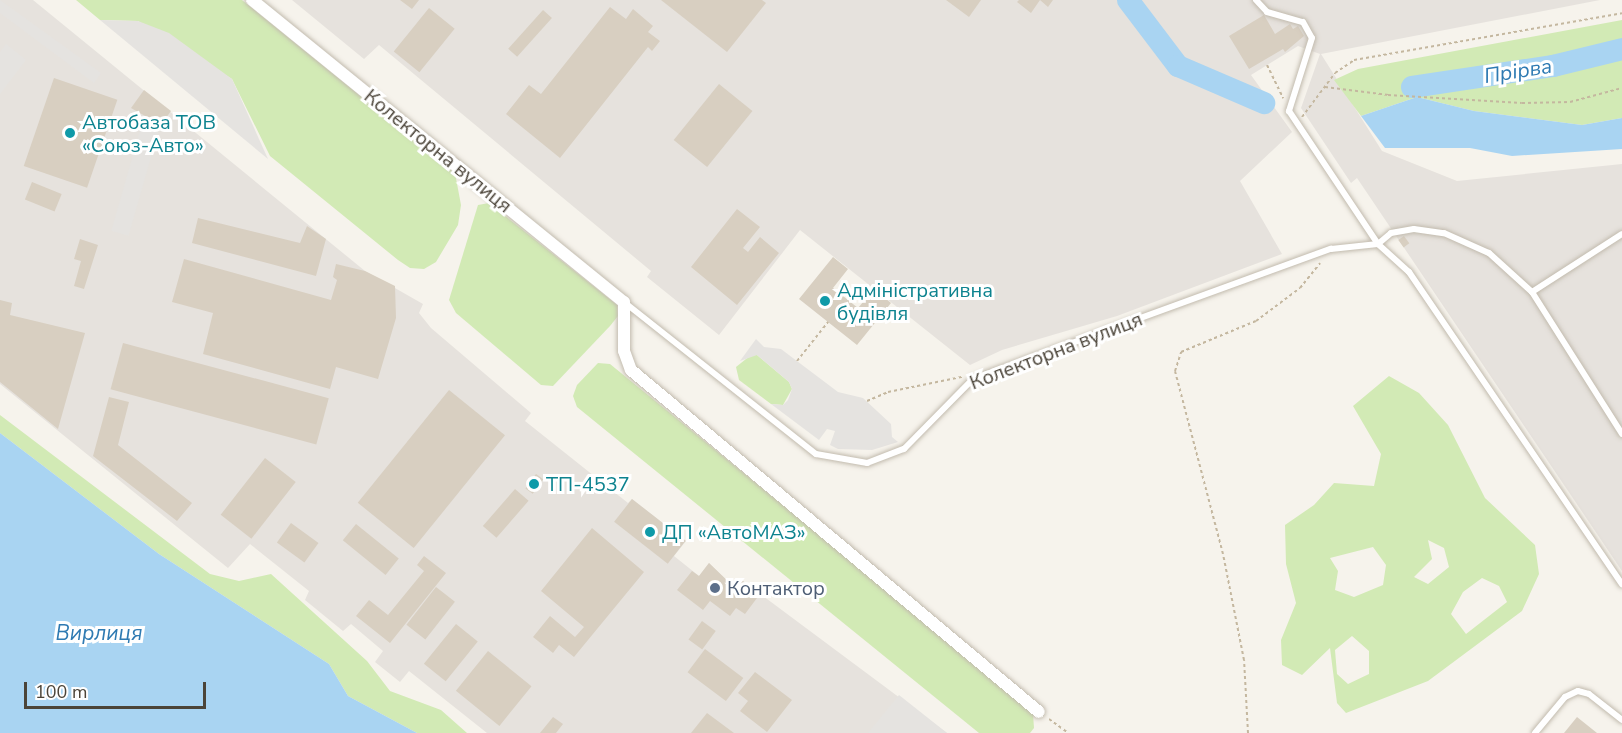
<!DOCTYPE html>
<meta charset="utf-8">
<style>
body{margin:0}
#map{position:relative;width:1622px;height:733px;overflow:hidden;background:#f6f3ec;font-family:"Nunito Sans",sans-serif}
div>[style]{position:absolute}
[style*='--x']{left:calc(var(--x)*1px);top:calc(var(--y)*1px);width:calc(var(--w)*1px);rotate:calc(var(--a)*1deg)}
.industrial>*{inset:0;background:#e6e2dd}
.green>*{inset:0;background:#d2eab5}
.parking>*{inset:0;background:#e5e3e0;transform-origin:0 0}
.water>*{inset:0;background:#a9d4f2}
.river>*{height:22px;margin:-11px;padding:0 11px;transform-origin:11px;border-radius:11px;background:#a9d4f2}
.building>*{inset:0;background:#d8cfc1;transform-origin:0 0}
.path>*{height:2px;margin-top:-1px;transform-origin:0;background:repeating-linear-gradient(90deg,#c4b79f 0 3px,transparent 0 6px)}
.roads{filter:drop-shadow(0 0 2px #c2bbae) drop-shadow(0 0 2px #c2bbae)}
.lane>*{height:6px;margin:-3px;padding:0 3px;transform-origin:3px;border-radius:3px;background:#fff}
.street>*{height:12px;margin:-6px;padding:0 6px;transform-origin:6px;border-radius:6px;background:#fff}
.dots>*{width:16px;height:16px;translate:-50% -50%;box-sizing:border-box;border:3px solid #fff;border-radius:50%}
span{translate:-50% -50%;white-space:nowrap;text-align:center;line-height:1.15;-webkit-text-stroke:6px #fff;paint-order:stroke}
.culture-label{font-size:20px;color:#0d838f}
.left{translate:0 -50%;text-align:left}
.street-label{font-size:20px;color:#4b4439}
.service-label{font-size:20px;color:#4e5e75}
.water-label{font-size:21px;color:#2e7ab2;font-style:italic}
.scale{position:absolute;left:24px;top:682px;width:182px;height:27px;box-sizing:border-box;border:3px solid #4b4439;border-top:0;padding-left:8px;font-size:18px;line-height:21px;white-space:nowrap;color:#4b4439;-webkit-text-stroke:4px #fff;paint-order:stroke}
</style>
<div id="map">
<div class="industrial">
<div style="clip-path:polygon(0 0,33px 0,365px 271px,423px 304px,419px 313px,431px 328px,531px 413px,525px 421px,628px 503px,632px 499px,686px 541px,674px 556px,699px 576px,709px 563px,732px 586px,739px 578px,947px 733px,487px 733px,409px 671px,400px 682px,375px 662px,383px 651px,351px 624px,343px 631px,305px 600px,309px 591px,250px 544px,228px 568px,0 384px)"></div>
<div style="clip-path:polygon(292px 0,1600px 0,1321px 54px,1382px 151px,1457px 181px,1622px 164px,1622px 571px,1357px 178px,1351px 183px,1301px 108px,1320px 54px,1298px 46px,1251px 75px,1292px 132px,1240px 181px,1282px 254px,1117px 316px,1002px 350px,970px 365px,800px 230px,719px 335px,647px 277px,651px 271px,379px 45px,364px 59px)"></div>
</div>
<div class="green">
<div style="clip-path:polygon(76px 0,242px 0,455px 173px,461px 205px,458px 225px,436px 262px,424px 269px,410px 268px,398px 260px,270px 156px,232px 79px,138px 21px,100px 20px)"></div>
<div style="clip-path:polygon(1622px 20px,1622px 118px,1582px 125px,1474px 111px,1417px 97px,1361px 116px,1334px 80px,1358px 69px)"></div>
<div style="clip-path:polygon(489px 203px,617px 305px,618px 316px,610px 326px,553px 386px,541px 385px,456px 313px,449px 300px,478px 205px)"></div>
<div style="clip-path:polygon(751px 355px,757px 355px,789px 382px,792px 389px,783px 405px,771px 404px,739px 380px,736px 367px)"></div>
<div style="clip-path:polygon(598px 363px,610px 364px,1015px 695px,1033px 714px,1034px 728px,1030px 733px,979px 733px,577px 407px,573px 396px,577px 385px)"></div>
<div style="clip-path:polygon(evenodd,1389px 376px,1419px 393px,1448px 425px,1485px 498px,1535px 545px,1539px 574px,1522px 611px,1428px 681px,1346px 713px,1337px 703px,1330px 648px,1302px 675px,1282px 665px,1281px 640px,1296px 603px,1286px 564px,1285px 525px,1314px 505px,1334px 483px,1374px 486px,1381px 454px,1353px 406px,1389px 376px,1428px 540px,1444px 548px,1449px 567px,1428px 584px,1414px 577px,1432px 559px,1428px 540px,1389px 376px,1373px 547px,1386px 565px,1383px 585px,1354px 597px,1335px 590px,1338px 571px,1330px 558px,1373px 547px,1389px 376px,1482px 578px,1499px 586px,1507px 602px,1466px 634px,1451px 614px,1463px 592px,1482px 578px,1389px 376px,1352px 636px,1369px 651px,1369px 674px,1348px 684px,1337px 674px,1335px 650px,1352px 636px)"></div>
<div style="clip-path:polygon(0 415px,210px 574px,239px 581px,271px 574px,367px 661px,390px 691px,441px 710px,467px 733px,417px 733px,348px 696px,329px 664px,159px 554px,0 433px)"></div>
</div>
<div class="parking">
<div style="clip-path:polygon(0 0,101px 73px,94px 83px,0 13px)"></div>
<div style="clip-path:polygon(100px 20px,138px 21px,169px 33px,232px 79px,268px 159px)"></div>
<div style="clip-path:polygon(6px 44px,26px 60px,0 94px,0 52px)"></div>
<div style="left:141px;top:127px;width:18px;height:108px;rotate:16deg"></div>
<div style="clip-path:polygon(756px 339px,764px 347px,781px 349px,838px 392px,863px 398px,891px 424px,892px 437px,898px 442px,872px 450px,838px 449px,830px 445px,835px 431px,827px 429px,819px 440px,771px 404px,783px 405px,788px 400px,792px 389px,789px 382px,757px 355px,740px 361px)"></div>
<div style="clip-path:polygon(899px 695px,947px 733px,868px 733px)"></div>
</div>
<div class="water">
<div style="clip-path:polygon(1417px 97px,1474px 111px,1582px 125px,1622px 118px,1622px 149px,1512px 156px,1470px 148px,1385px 148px,1361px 116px)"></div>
<div style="clip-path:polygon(0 433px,159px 554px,329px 664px,348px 696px,417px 733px,0 733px)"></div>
</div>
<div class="river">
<div style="--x:1128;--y:0;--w:83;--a:52.9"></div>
<div style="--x:1178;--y:66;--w:94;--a:23.3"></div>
<div style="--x:1412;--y:87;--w:143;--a:-8.5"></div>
<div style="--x:1553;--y:66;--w:71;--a:-13.8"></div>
</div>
<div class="building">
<div style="clip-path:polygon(400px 0,419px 0,412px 9px)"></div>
<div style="clip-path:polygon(661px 0,762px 0,766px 3px,727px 52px)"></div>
<div style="clip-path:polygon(946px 0,981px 0,969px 17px)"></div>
<div style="clip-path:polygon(1019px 0,1053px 0,1048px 7px,1040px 0,1031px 13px,1017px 2px)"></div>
<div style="clip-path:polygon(610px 7px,626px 19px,633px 9px,653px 26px,648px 32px,660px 41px,652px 51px,648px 47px,560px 158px,506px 114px,529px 85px,541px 94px)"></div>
<div style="left:429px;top:8px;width:33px;height:56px;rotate:39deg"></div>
<div style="left:543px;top:10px;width:12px;height:52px;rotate:42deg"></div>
<div style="clip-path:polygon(1264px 15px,1275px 34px,1290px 24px,1293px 29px,1298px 26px,1304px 36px,1285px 52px,1283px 49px,1249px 69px,1229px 36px)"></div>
<div style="left:54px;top:78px;width:67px;height:93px;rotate:19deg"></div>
<div style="left:719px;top:84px;width:43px;height:72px;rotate:39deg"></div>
<div style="clip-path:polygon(144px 90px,171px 111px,161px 125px,131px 108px)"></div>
<div style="left:32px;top:182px;width:32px;height:19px;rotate:22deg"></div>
<div style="clip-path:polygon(737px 209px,760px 227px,743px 248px,748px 252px,760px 237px,779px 253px,737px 305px,691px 267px)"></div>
<div style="clip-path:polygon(198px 218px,300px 243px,307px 226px,326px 239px,316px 276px,192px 243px)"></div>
<div style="left:1404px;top:236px;width:9px;height:7px;rotate:54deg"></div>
<div style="clip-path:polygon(80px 239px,98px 245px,84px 289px,74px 286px,81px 261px,74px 259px)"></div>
<div style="clip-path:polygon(833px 257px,848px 269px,833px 288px,858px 308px,874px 289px,891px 303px,857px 345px,799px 299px)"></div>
<div style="clip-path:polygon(184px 259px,331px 300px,337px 280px,333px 277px,336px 264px,365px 271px,395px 286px,396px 318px,378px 379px,336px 367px,330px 389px,203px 354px,213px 313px,172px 302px)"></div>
<div style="clip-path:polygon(0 300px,12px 303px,10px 315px,85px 333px,58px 429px,0 382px)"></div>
<div style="left:123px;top:343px;width:213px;height:48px;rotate:15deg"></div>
<div style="left:449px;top:390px;width:72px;height:145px;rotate:39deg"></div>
<div style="clip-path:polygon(109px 397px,129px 402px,118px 445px,192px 503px,177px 521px,93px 456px)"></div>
<div style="left:265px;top:458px;width:39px;height:72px;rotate:38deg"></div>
<div style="left:536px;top:474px;width:9px;height:18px;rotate:36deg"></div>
<div style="left:515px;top:489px;width:18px;height:49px;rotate:41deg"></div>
<div style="left:632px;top:499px;width:68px;height:29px;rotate:38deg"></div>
<div style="left:291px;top:523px;width:34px;height:24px;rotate:36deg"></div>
<div style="left:356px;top:524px;width:55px;height:21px;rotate:39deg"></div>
<div style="clip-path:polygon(592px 528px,644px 572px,574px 657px,559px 645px,553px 653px,533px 637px,550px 616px,575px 637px,584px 627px,541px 591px)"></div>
<div style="clip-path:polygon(424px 556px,446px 573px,390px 643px,356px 616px,369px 600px,388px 615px,424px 571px,417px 565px)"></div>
<div style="clip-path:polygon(709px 563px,733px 586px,739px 578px,760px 594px,745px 614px,736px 608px,730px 616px,710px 601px,703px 610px,677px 590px,692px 571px,699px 576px)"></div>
<div style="left:436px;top:587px;width:24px;height:48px;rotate:38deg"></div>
<div style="left:702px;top:621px;width:17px;height:23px;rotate:36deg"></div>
<div style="left:456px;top:624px;width:28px;height:51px;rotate:39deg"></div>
<div style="left:705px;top:649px;width:48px;height:29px;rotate:37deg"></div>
<div style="left:488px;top:651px;width:56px;height:51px;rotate:39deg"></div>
<div style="clip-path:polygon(755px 672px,792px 700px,767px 732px,740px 711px,748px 701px,738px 693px)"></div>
<div style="clip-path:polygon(707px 713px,734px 733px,691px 733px)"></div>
<div style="clip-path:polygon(553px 717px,563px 724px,556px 733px,540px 733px)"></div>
<div style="clip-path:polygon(1577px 717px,1597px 733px,1564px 733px)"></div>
</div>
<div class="path">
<div style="--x:1267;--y:65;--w:37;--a:64"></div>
<div style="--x:1325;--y:87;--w:64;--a:7.2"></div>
<div style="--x:1388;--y:95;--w:134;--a:3.4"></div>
<div style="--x:1522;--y:103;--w:48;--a:-1.2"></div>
<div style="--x:1570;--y:102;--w:54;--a:-15.1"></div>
<div style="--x:1302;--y:117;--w:55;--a:-53.1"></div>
<div style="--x:1335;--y:73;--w:23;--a:-34"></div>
<div style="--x:1354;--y:60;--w:272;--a:-9.9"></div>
<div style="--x:797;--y:361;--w:50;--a:-51.5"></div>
<div style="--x:867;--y:401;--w:23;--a:-23"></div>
<div style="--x:888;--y:392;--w:76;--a:-11.5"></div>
<div style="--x:1049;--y:719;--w:24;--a:36"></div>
<div style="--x:1248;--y:733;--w:73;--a:-93.1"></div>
<div style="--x:1244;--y:660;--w:108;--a:-101.2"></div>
<div style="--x:1223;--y:554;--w:189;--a:-104.7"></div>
<div style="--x:1175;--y:371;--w:20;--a:-72"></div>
<div style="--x:1181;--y:352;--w:81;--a:-22.5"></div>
<div style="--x:1256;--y:321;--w:55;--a:-36.9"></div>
<div style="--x:1300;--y:288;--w:32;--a:-51"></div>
</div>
<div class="roads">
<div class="lane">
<div style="--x:1256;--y:0;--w:16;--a:47"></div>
<div style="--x:1267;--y:12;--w:37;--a:16"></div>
<div style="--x:1303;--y:22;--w:18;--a:61"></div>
<div style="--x:1312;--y:38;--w:77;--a:107.5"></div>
<div style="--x:1289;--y:111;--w:160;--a:56.2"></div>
<div style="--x:1378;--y:244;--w:42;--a:42.1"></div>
<div style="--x:1409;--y:272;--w:378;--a:55.7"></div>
<div style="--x:1378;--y:244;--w:17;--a:-40"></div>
<div style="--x:1391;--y:233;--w:23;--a:-10"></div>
<div style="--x:1414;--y:229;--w:30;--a:8"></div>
<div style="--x:1444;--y:233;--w:49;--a:24"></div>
<div style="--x:1489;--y:253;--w:58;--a:42.2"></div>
<div style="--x:1532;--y:292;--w:168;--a:57.6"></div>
<div style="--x:1532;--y:292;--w:107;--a:-32.8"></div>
<div style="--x:624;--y:302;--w:245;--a:38.4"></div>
<div style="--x:816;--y:454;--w:52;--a:10"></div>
<div style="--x:867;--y:463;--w:40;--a:-21"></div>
<div style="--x:904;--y:449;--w:98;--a:-45.4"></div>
<div style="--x:973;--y:379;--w:381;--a:-20"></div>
<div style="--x:1331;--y:249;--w:47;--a:-6.1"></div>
<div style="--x:1535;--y:733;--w:47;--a:-50.2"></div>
<div style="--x:1565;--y:697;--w:14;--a:-25"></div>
<div style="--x:1578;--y:691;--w:11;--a:15"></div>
<div style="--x:1589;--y:694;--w:42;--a:38.2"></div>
</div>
<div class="street">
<div style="--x:252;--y:0;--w:479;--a:39.1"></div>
<div style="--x:624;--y:302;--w:49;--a:90"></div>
<div style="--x:624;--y:351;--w:20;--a:70"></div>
<div style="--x:631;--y:370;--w:532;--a:39.97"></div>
</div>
</div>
<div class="dots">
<div style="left:70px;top:133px;background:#0f9aa8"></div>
<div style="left:825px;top:301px;background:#0f9aa8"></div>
<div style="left:534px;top:484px;background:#0f9aa8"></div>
<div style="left:650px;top:532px;background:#0f9aa8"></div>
<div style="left:715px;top:588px;background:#5c6f8a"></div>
</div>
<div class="culture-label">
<span class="left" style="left:82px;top:134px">Автобаза ТОВ<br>«Союз-Авто»</span>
<span class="left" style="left:837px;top:302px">Адміністративна<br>будівля</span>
<span class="left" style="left:546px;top:484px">ТП-4537</span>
<span class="left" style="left:662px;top:532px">ДП «АвтоМАЗ»</span>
</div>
<div class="street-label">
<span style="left:438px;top:151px;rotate:39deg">Колекторна вулиця</span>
<span style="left:1056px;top:351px;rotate:-21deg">Колекторна вулиця</span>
</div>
<div class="service-label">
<span class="left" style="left:727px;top:588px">Контактор</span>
</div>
<div class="water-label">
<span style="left:1518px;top:71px;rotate:-9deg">Прірва</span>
<span style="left:99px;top:633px">Вирлиця</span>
</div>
<div class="scale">100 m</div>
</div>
